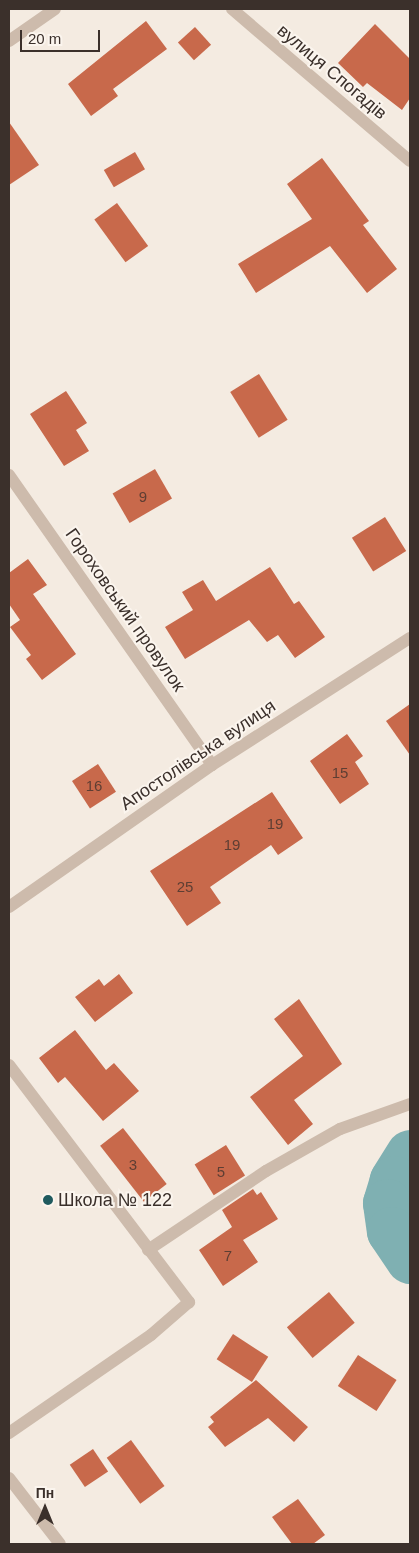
<!DOCTYPE html>
<meta charset="utf-8">
<style>
body{margin:0}
#map{position:relative;width:419px;height:1553px;overflow:hidden;background:#f4ebe1;font-family:Arial,sans-serif}
div>[style]{position:absolute}
[style*='--x']{left:calc(var(--x)*1px);top:calc(var(--y)*1px);width:calc(var(--w)*1px);rotate:calc(var(--a)*1deg)}
.river>*{height:49px;margin:-24.5px;padding:0 24.5px;transform-origin:24.5px;border-radius:24.5px;background:#7fb0b2}
.building>*{inset:0;background:#c8694b;transform-origin:0 0}
.minor>*{height:12px;margin:-6px;padding:0 6px;transform-origin:6px;border-radius:6px;background:#cdbbac}
.dots>*{width:14px;height:14px;translate:-50% -50%;box-sizing:border-box;border:2px solid #fbf5ee;border-radius:50%}
span{translate:-50% -50%;white-space:nowrap;text-align:center;line-height:1.15;-webkit-text-stroke:4px #fbf5ee;paint-order:stroke}
.number-label{font-size:15px;color:#5e3e33}
.number-label span{-webkit-text-stroke-width:0}
.street-label{font-size:18px;color:#3b302b}
.poi-label{font-size:18px;color:#3b302b}
.left{translate:0 -50%;text-align:left}
.frame{position:absolute;inset:0;border:10px solid #3b302b;pointer-events:none}
.north{position:absolute;left:20px;top:1483px;width:50px;height:50px;-webkit-text-stroke:4px #fbf5ee;paint-order:stroke;rotate:0deg;font-size:14px;font-weight:700;line-height:20px;text-align:center;color:#3b302b}
.north::after{content:'';display:block;margin:auto;width:18px;height:22px;background:#3b302b;clip-path:polygon(50% 0,100% 100%,50% 72%,0 100%)}
.scale{position:absolute;left:20px;top:30px;width:80px;height:22px;box-sizing:border-box;border:2px solid #3b302b;border-top:0;padding-left:6px;font-size:15px;line-height:18px;white-space:nowrap;color:#3b302b;-webkit-text-stroke:4px #fbf5ee;paint-order:stroke}
</style>
<div id="map">
<div class="river">
<div style="--x:410;--y:1154;--w:31;--a:122"></div>
<div style="--x:394;--y:1180;--w:24;--a:107"></div>
<div style="--x:387;--y:1203;--w:28;--a:82"></div>
<div style="--x:391;--y:1231;--w:34;--a:56"></div>
</div>
<div class="building">
<div style="clip-path:polygon(146px 21px,167px 49px,113px 89px,118px 96px,91px 116px,68px 84px)"></div>
<div style="clip-path:polygon(375px 24px,410px 59px,410px 98px,402px 110px,367px 83px,363px 87px,338px 63px)"></div>
<div style="left:195px;top:27px;width:24px;height:23px;rotate:48deg"></div>
<div style="clip-path:polygon(9px 122px,39px 165px,9px 185px)"></div>
<div style="left:135px;top:152px;width:20px;height:36px;rotate:60deg"></div>
<div style="clip-path:polygon(322px 158px,369px 221px,363px 225px,397px 269px,367px 293px,330px 246px,256px 293px,238px 264px,312px 219px,287px 184px)"></div>
<div style="left:117px;top:203px;width:53px;height:28px;rotate:54deg"></div>
<div style="left:259px;top:374px;width:54px;height:34px;rotate:58deg"></div>
<div style="clip-path:polygon(66px 391px,87px 423px,76px 430px,89px 451px,64px 466px,30px 414px)"></div>
<div style="left:155px;top:469px;width:34px;height:49px;rotate:60deg"></div>
<div style="left:385px;top:517px;width:40px;height:39px;rotate:58deg"></div>
<div style="clip-path:polygon(28px 559px,47px 585px,33px 594px,76px 654px,42px 680px,26px 659px,31px 655px,10px 627px,20px 620px,9px 604px,9px 573px)"></div>
<div style="clip-path:polygon(270px 567px,294px 604px,299px 601px,325px 637px,295px 658px,278px 635px,267px 642px,249px 620px,185px 659px,165px 627px,193px 610px,182px 592px,203px 580px,216px 601px)"></div>
<div style="clip-path:polygon(410px 704px,410px 755px,386px 721px)"></div>
<div style="clip-path:polygon(347px 734px,363px 756px,355px 762px,369px 784px,340px 804px,310px 761px)"></div>
<div style="left:98px;top:764px;width:33px;height:31px;rotate:57deg"></div>
<div style="clip-path:polygon(272px 792px,303px 838px,278px 855px,271px 845px,210px 887px,221px 903px,187px 926px,150px 871px)"></div>
<div style="clip-path:polygon(119px 974px,133px 993px,95px 1022px,75px 997px,99px 979px,104px 986px)"></div>
<div style="clip-path:polygon(299px 999px,342px 1064px,294px 1100px,313px 1124px,288px 1145px,250px 1097px,303px 1056px,274px 1019px)"></div>
<div style="clip-path:polygon(75px 1030px,106px 1070px,114px 1063px,139px 1091px,103px 1121px,65px 1077px,58px 1083px,39px 1058px)"></div>
<div style="left:123px;top:1128px;width:71px;height:29px;rotate:52deg"></div>
<div style="left:226px;top:1145px;width:36px;height:37px;rotate:58deg"></div>
<div style="clip-path:polygon(253px 1189px,257px 1195px,261px 1192px,278px 1219px,243px 1240px,258px 1262px,223px 1286px,199px 1250px,232px 1227px,222px 1210px)"></div>
<div style="left:329px;top:1292px;width:40px;height:55px;rotate:50deg"></div>
<div style="left:233px;top:1334px;width:42px;height:30px;rotate:33deg"></div>
<div style="left:358px;top:1355px;width:46px;height:37px;rotate:33deg"></div>
<div style="clip-path:polygon(256px 1380px,308px 1427px,294px 1442px,268px 1418px,225px 1447px,208px 1427px,214px 1422px,210px 1417px)"></div>
<div style="left:131px;top:1440px;width:57px;height:30px;rotate:54deg"></div>
<div style="left:93px;top:1449px;width:27px;height:28px;rotate:56deg"></div>
<div style="clip-path:polygon(298px 1499px,325px 1535px,313px 1544px,292px 1544px,272px 1517px)"></div>
</div>
<div class="minor">
<div style="--x:232;--y:9;--w:234;--a:40.5"></div>
<div style="--x:9;--y:41;--w:56;--a:-34.8"></div>
<div style="--x:9;--y:475;--w:354;--a:55"></div>
<div style="--x:9;--y:907;--w:248;--a:-35"></div>
<div style="--x:212;--y:765;--w:235;--a:-32.7"></div>
<div style="--x:9;--y:1065;--w:298;--a:52.8"></div>
<div style="--x:189;--y:1302;--w:50;--a:139"></div>
<div style="--x:151;--y:1335;--w:173;--a:145.4"></div>
<div style="--x:148;--y:1250;--w:142;--a:-33.8"></div>
<div style="--x:266;--y:1171;--w:85;--a:-29.6"></div>
<div style="--x:340;--y:1129;--w:74;--a:-19.7"></div>
<div style="--x:9;--y:1478;--w:83;--a:52.3"></div>
</div>
<div class="dots">
<div style="left:48px;top:1200px;background:#1f5a5e"></div>
</div>
<div class="number-label">
<span style="left:143px;top:497px">9</span>
<span style="left:340px;top:773px">15</span>
<span style="left:94px;top:786px">16</span>
<span style="left:275px;top:824px">19</span>
<span style="left:232px;top:845px">19</span>
<span style="left:185px;top:887px">25</span>
<span style="left:133px;top:1165px">3</span>
<span style="left:221px;top:1172px">5</span>
<span style="left:228px;top:1256px">7</span>
</div>
<div class="street-label">
<span style="left:332px;top:72px;rotate:40deg">вулиця Спогадів</span>
<span style="left:125px;top:610px;rotate:55deg">Гороховський провулок</span>
<span style="left:198px;top:755px;rotate:-34deg">Апостолівська вулиця</span>
</div>
<div class="poi-label">
<span class="left" style="left:58px;top:1200px">Школа № 122</span>
</div>
<div class="frame"></div>
<div class="north">Пн</div>
<div class="scale">20 m</div>
</div>
